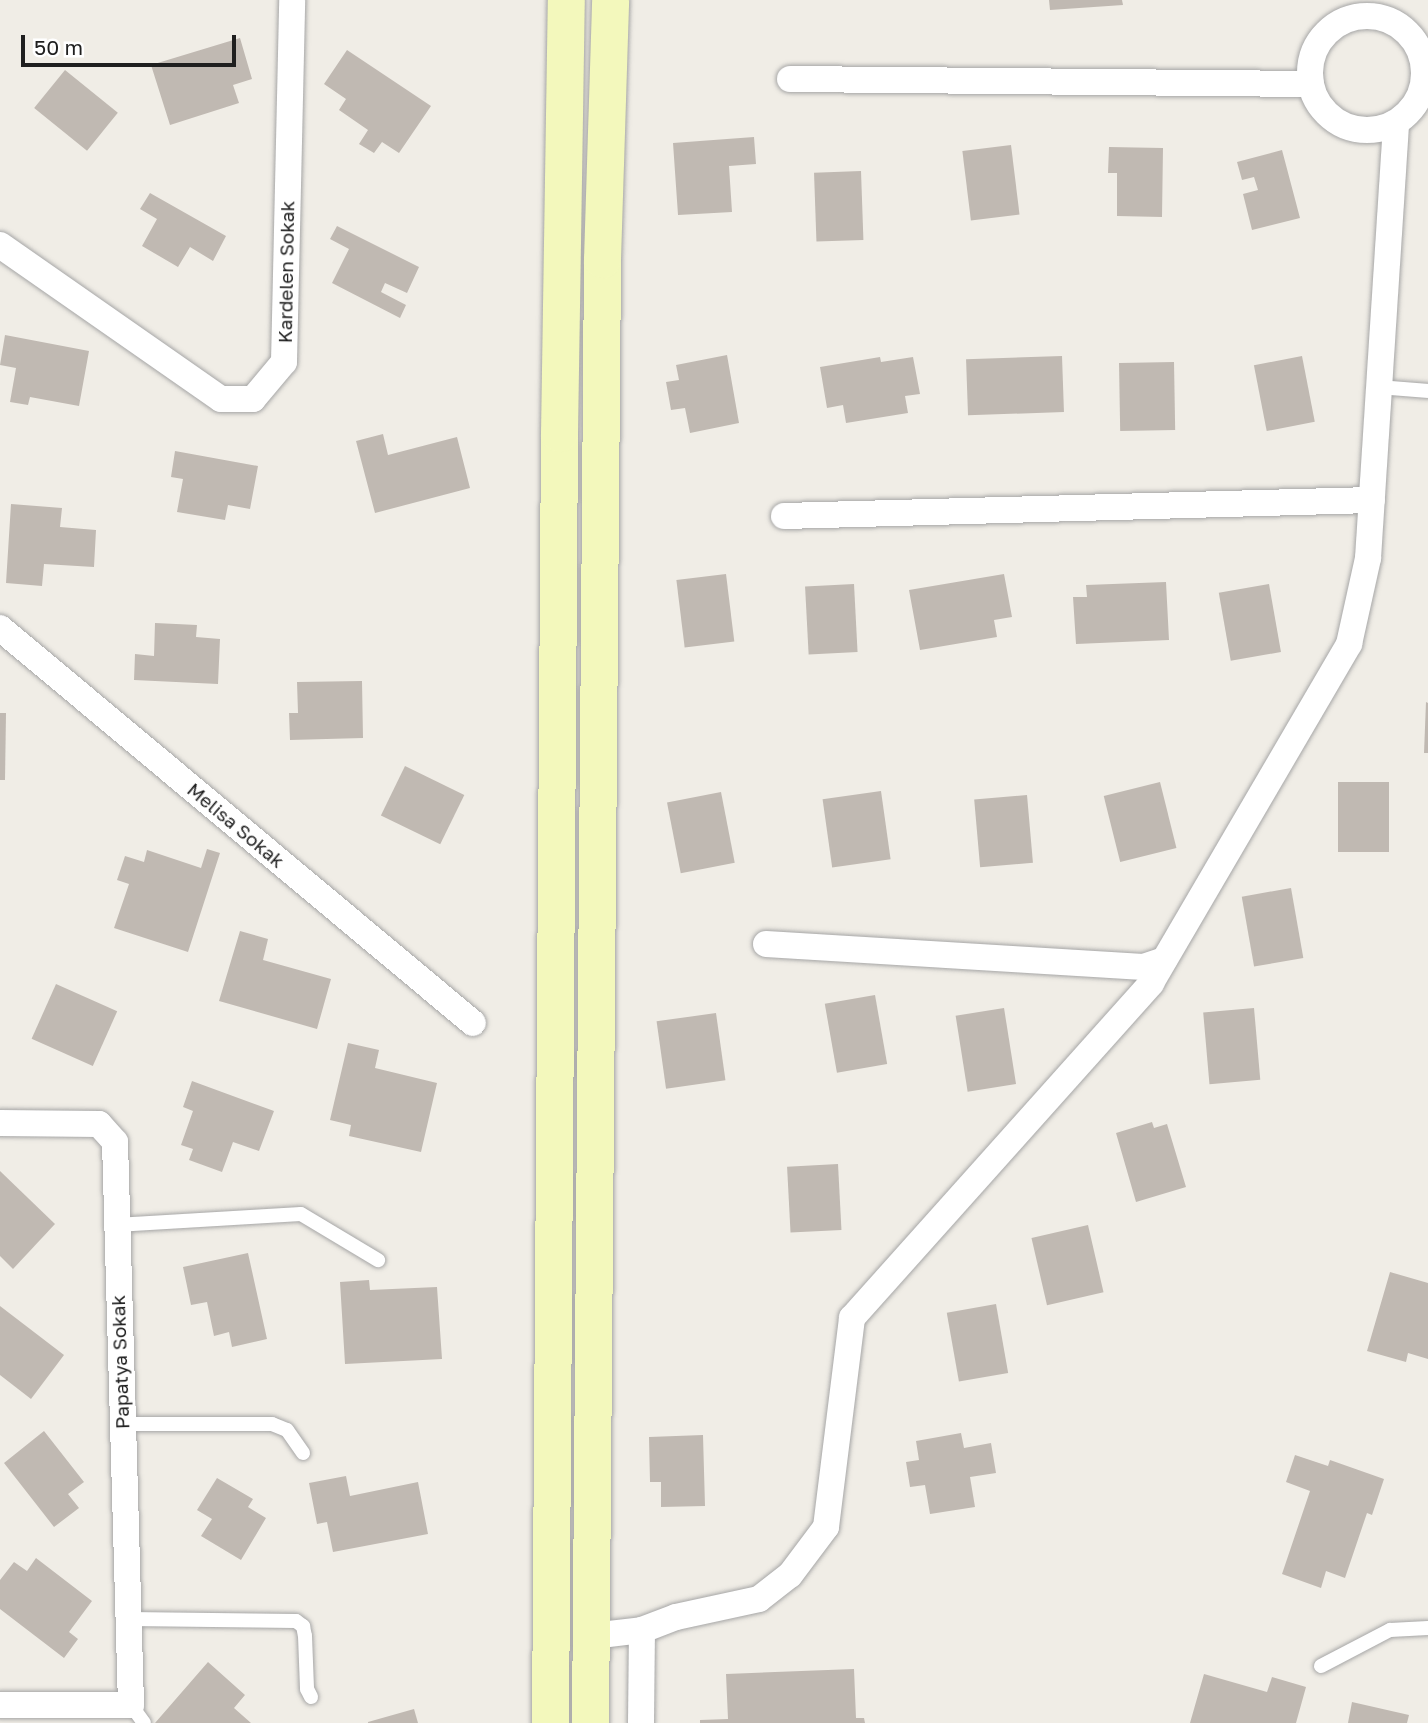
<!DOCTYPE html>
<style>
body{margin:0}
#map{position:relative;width:1428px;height:1723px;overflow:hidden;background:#f0ede6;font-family:"Golos Text",sans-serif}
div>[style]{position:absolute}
.building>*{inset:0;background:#c0b9b2;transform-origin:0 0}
.roads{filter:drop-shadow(0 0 2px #a6a6a6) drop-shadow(0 0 2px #a6a6a6)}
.service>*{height:14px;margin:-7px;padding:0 7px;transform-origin:7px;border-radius:7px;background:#fff}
.minor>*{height:26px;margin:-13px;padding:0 13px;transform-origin:13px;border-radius:13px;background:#fff}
.minor>.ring{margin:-13px;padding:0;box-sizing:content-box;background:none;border:26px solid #fff;border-radius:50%}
.secondary>*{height:37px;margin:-18.5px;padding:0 18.5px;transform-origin:18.5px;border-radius:18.5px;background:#f3f8bc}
span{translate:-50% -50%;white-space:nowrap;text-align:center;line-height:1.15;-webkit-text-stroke:5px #fff;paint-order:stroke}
.street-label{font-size:19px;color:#1f1f1f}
.scale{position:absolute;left:21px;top:35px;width:215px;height:32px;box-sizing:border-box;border:4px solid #1f1f1f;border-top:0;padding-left:9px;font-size:21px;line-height:24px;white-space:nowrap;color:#1f1f1f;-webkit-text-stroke:5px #fff;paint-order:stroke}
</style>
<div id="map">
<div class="building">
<div style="clip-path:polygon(1049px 0,1122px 0,1123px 5px,1050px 10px)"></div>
<div style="clip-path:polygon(240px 38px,252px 79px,233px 85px,239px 103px,170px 125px,151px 65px)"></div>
<div style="clip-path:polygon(347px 50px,431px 106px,399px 153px,382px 142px,374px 153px,359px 144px,368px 130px,339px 110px,346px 99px,324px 84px)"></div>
<div style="left:65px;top:70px;width:68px;height:49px;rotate:39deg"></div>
<div style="clip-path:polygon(754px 137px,756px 164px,729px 166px,732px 212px,678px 215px,673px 143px)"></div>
<div style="left:1011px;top:145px;width:70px;height:49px;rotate:83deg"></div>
<div style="clip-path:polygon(1109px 147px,1163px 148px,1162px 217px,1117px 216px,1117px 173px,1108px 173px)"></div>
<div style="clip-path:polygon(1282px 150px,1300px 218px,1252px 230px,1243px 194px,1258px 190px,1254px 177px,1242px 180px,1237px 162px)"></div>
<div style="left:861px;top:171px;width:69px;height:47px;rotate:88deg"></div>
<div style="clip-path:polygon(150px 193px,226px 236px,213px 261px,190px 247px,178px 267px,142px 246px,157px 219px,140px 209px)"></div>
<div style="clip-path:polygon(337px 226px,419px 267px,407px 293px,385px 283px,381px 292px,406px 305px,400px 318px,332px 283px,349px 249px,330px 239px)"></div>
<div style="clip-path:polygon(5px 335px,89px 351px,79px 406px,30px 397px,28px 405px,10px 402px,16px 368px,0 365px)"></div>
<div style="clip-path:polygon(727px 355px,739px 423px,690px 433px,685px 408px,671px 410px,666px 382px,679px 380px,676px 365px)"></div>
<div style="left:1062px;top:356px;width:56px;height:96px;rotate:88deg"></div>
<div style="left:1302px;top:356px;width:67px;height:49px;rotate:79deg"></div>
<div style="clip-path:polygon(880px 357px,881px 362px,913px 357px,920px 394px,905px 396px,908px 413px,846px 423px,843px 405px,827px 408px,820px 367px)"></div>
<div style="left:1174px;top:362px;width:68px;height:55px;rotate:89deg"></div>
<div style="clip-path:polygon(383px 434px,388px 455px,457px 437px,470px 488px,375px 513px,356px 441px)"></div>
<div style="clip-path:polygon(175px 451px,258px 466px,250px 509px,228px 505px,225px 520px,177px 512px,183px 479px,171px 477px)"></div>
<div style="clip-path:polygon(11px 504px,62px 508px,60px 527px,96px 530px,94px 567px,44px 564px,42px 586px,6px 583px)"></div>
<div style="left:726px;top:574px;width:68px;height:50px;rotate:83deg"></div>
<div style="clip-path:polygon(1004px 574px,1012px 617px,994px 620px,997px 637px,920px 650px,909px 590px)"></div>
<div style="clip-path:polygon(1166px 582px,1169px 640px,1076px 644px,1073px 597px,1087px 597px,1086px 585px)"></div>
<div style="left:854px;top:584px;width:68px;height:49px;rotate:87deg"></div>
<div style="left:1269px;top:584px;width:69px;height:51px;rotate:80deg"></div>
<div style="clip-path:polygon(155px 623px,197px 625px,196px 637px,220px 639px,218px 684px,134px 680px,135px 654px,154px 656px)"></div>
<div style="clip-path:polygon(362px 681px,363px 738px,290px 740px,289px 713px,298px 713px,297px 682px)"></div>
<div style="clip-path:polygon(1426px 702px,1428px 703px,1428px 753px,1424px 753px)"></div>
<div style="clip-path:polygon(0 713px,6px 713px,5px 780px,0 780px)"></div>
<div style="left:405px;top:766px;width:66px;height:55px;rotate:26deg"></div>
<div style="left:1160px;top:782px;width:68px;height:58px;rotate:76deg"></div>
<div style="left:1338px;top:782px;width:51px;height:70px"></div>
<div style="left:881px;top:791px;width:69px;height:59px;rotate:82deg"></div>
<div style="left:721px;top:792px;width:72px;height:55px;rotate:79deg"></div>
<div style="left:1027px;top:795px;width:68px;height:53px;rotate:85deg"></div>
<div style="clip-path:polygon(207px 849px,220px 853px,188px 952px,114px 928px,129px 884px,117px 880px,125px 856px,144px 862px,147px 850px,201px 868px)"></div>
<div style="left:1291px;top:888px;width:71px;height:50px;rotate:80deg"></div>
<div style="clip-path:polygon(240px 931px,268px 939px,263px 960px,331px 979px,317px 1029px,219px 1001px)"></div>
<div style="left:56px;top:984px;width:67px;height:60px;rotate:24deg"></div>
<div style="left:875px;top:995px;width:70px;height:51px;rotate:80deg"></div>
<div style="left:1004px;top:1008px;width:77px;height:49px;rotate:81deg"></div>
<div style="left:1254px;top:1008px;width:72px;height:51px;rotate:85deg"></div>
<div style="left:716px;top:1013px;width:68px;height:60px;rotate:82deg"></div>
<div style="clip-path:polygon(348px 1043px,379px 1050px,375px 1068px,437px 1083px,421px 1152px,349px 1136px,351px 1125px,330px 1120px)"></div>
<div style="clip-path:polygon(192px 1081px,274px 1111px,259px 1151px,233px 1142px,222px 1172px,189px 1160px,193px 1149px,181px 1145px,193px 1111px,183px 1107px)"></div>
<div style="clip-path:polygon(1152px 1122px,1154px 1128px,1167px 1124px,1186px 1187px,1136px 1202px,1116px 1133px)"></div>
<div style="left:838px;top:1164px;width:66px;height:51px;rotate:87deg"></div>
<div style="clip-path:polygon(0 1171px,55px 1224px,13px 1269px,0 1256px)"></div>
<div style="left:1088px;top:1225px;width:69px;height:58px;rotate:77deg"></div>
<div style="clip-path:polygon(248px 1253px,267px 1339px,232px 1347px,229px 1332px,214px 1336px,207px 1302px,191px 1305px,183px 1267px)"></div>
<div style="clip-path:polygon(1390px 1272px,1428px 1283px,1428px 1359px,1408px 1353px,1406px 1362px,1367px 1351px)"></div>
<div style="clip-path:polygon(369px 1280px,370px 1290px,437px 1287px,442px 1359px,345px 1364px,340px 1282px)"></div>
<div style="left:996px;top:1304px;width:70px;height:50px;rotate:80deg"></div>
<div style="clip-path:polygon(0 1306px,64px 1355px,31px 1399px,0 1375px)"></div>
<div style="clip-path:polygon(44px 1431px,84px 1482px,68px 1494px,79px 1508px,54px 1527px,4px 1463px)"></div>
<div style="clip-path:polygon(961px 1433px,964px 1448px,991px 1443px,996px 1473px,970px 1477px,975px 1507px,930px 1514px,925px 1485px,910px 1487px,906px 1462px,919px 1460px,916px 1441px)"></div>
<div style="clip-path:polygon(703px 1435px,705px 1506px,661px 1507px,661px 1482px,650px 1482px,649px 1437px)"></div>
<div style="clip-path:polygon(1295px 1455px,1328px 1466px,1330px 1460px,1384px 1479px,1372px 1515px,1367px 1513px,1345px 1578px,1326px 1571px,1321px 1588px,1282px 1574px,1310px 1491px,1286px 1482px)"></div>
<div style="clip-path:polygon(346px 1476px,350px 1496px,418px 1482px,428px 1534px,333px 1552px,327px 1522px,317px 1524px,309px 1483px)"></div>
<div style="clip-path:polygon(217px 1478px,253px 1499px,248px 1507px,266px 1518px,241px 1560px,201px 1536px,212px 1519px,197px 1510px)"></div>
<div style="clip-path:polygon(36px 1558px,92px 1601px,69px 1632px,78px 1639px,64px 1658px,0 1609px,0 1580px,14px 1562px,27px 1571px)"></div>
<div style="clip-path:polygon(208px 1662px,245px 1695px,234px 1708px,251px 1723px,155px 1723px)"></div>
<div style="clip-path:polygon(854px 1669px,856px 1718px,864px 1718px,865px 1723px,700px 1723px,700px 1720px,728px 1719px,726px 1674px)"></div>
<div style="clip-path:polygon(1204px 1674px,1267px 1692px,1272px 1677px,1306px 1687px,1296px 1723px,1190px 1723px)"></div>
<div style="clip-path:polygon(1352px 1702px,1409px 1715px,1407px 1723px,1348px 1723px)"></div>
<div style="clip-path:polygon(414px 1709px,418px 1723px,368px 1723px,368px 1722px)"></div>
</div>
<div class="roads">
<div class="service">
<div style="left:1379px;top:387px;width:49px;rotate:4.7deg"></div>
<div style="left:116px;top:1225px;width:185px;rotate:-3.4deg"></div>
<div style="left:301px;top:1214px;width:90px;rotate:30.9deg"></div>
<div style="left:122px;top:1424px;width:150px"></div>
<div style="left:272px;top:1424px;width:16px;rotate:22deg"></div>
<div style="left:287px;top:1430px;width:28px;rotate:55deg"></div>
<div style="left:129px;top:1619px;width:167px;rotate:0.7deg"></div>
<div style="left:296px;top:1621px;width:9px;rotate:36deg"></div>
<div style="left:303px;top:1626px;width:10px;rotate:79deg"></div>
<div style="left:305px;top:1636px;width:53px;rotate:87.8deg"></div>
<div style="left:307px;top:1689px;width:9px;rotate:63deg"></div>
<div style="left:1321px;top:1666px;width:78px;rotate:-27.6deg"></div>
<div style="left:1390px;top:1630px;width:38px;rotate:-3deg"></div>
<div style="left:131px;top:1705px;width:22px;rotate:54deg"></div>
</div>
<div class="minor">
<div class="ring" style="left:1310px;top:16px;width:88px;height:88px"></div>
<div style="left:790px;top:79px;width:521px;rotate:0.55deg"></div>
<div style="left:0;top:245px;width:269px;rotate:34.9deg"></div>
<div style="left:221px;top:399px;width:32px"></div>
<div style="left:253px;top:399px;width:48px;rotate:-50deg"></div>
<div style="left:284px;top:362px;width:362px;rotate:-88.7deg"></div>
<div style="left:784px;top:516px;width:588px;rotate:-1.56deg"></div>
<div style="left:0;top:628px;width:616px;rotate:39.87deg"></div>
<div style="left:766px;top:944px;width:378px;rotate:3.5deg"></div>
<div style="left:1143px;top:967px;width:22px;rotate:-18deg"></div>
<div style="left:0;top:1123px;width:99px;rotate:0.6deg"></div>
<div style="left:99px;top:1124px;width:24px;rotate:48deg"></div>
<div style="left:115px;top:1142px;width:563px;rotate:88.37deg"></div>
<div style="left:131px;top:1705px;width:131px;rotate:180deg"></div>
<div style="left:592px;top:1636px;width:50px;rotate:-6.8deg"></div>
<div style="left:642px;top:1630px;width:36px;rotate:-21deg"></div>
<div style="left:676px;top:1617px;width:85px;rotate:-12.2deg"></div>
<div style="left:759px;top:1599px;width:39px;rotate:-38deg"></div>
<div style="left:790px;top:1575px;width:60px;rotate:-53.1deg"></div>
<div style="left:826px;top:1527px;width:211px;rotate:-82.9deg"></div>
<div style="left:852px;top:1318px;width:449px;rotate:-48.2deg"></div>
<div style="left:1151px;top:983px;width:393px;rotate:-59.7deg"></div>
<div style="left:1349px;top:644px;width:88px;rotate:-77.5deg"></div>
<div style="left:1368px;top:558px;width:436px;rotate:-86.3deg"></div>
<div style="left:641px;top:1723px;width:93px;rotate:-89.4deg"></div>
</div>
<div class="secondary">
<div style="left:550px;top:1723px;width:1290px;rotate:-89.6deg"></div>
<div style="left:559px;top:433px;width:433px;rotate:-89.1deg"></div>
<div style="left:590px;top:1723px;width:1464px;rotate:-89.53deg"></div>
<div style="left:602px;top:259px;width:259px;rotate:-88.2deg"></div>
</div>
</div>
<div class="street-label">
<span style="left:286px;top:272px;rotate:-89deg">Kardelen Sokak</span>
<span style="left:236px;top:825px;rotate:40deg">Melisa Sokak</span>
<span style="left:120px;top:1362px;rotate:-92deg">Papatya Sokak</span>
</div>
<div class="scale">50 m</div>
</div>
